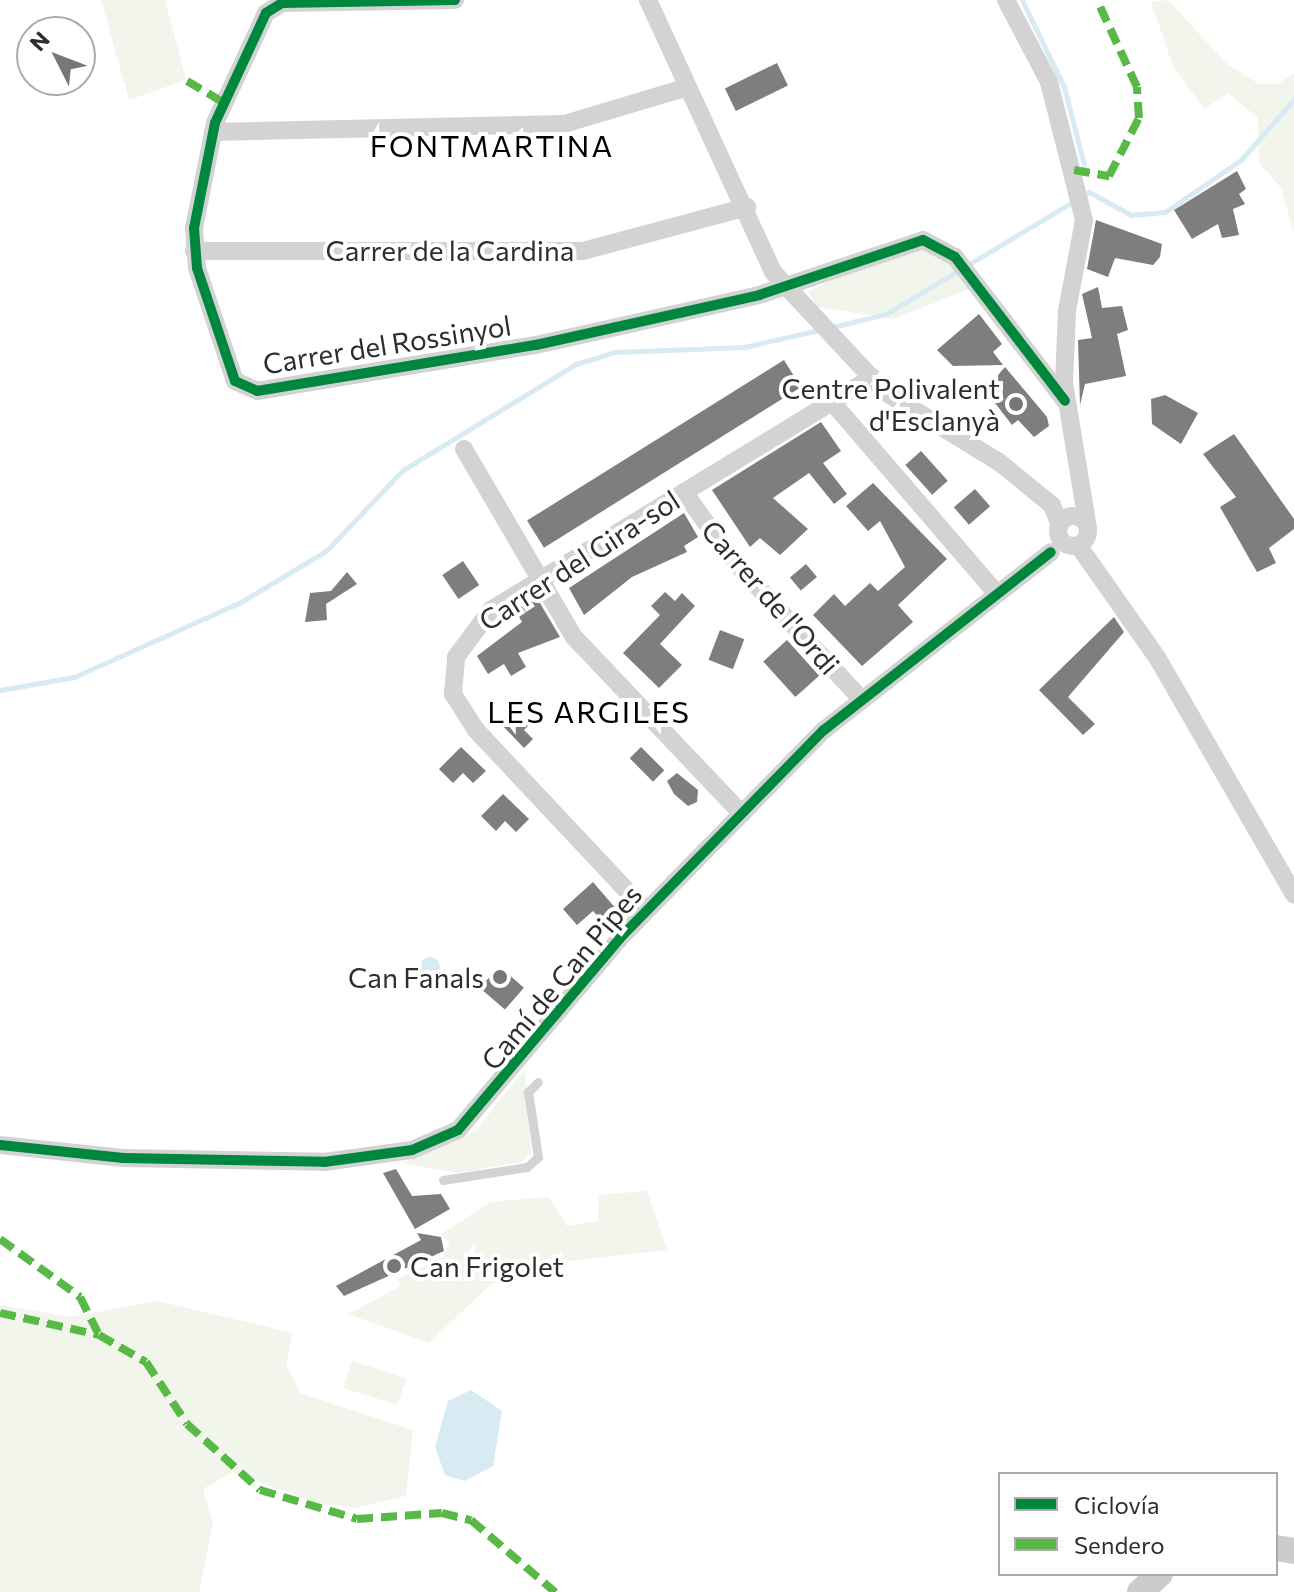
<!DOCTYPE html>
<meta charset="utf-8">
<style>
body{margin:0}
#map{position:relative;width:1294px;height:1592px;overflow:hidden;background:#fff;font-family:Commissioner,sans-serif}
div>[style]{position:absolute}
.green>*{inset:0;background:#f1f5eb;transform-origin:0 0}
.water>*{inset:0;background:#d8eaf2}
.round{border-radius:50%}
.stream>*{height:5px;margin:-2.5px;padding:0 2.5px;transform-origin:2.5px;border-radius:2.5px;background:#d8eaf2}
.building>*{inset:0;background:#7e7e7e;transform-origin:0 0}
.service>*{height:9px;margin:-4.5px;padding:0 4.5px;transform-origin:4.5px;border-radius:4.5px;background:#d3d3d3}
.minor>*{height:18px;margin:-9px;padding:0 9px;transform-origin:9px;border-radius:9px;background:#d3d3d3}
.minor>.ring{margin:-9px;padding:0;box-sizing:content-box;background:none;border:18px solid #d3d3d3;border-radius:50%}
.secondary>*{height:26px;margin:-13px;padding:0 13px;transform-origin:13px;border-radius:13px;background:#ccc}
.quiet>*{height:8px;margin-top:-4px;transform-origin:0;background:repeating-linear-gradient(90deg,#58b947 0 16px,transparent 0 24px)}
.cycleway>*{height:10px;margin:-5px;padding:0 5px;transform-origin:5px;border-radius:5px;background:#00873e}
.dots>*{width:22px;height:22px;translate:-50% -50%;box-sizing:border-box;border:4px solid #fff;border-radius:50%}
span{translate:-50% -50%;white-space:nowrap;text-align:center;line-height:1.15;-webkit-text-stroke:8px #fff;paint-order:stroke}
.street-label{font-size:28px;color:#2e2e2e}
.poi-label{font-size:28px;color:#2e2e2e}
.right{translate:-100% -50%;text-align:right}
.left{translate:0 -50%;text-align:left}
.neighbourhood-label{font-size:30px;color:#000;letter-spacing:2px}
.legend{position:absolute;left:998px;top:1472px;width:280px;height:104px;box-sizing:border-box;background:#fff;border:2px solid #ababab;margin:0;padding:10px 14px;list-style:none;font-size:24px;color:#2e2e2e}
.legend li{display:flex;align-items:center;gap:16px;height:40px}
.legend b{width:40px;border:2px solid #ababab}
.north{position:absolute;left:16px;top:16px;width:80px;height:80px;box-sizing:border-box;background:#fff;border:2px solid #ababab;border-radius:50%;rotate:312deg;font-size:22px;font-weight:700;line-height:32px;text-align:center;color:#2e2e2e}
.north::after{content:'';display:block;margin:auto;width:28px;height:36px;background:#777;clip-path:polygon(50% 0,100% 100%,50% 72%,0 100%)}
</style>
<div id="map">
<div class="green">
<div style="clip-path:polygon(101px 0,165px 0,186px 80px,129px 100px)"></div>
<div style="clip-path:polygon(1168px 0,1227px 64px,1259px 84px,1278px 84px,1294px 73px,1294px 233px,1281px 188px,1259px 163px,1258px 118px,1228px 93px,1204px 109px,1173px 66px,1151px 2px)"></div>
<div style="clip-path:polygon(926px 249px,940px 252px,971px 288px,894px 319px,817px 307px,808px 291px,901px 251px)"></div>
<div style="clip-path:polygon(525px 1069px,531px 1153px,522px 1162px,459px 1173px,402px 1163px,475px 1131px)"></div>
<div style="clip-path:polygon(647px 1191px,667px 1250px,523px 1266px,489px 1286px,429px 1343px,348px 1314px,401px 1286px,397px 1279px,442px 1258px,450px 1242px,440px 1235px,490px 1202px,549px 1197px,567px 1226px,598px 1221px,599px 1195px)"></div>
<div style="clip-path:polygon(157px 1301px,293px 1333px,286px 1364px,300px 1393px,413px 1430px,406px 1496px,354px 1508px,314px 1502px,233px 1472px,203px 1489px,213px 1524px,199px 1592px,0 1592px,0 1305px,70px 1317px)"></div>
<div style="left:352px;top:1361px;width:57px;height:28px;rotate:18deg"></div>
</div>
<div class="water">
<div class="round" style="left:420px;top:957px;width:20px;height:20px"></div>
<div style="clip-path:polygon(471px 1390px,502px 1411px,493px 1466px,465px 1481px,445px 1475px,435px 1447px,448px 1401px)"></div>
</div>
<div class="stream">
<div style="left:1022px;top:0;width:97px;rotate:64.2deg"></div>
<div style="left:1064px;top:87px;width:81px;rotate:75.6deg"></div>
<div style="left:832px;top:327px;width:56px;rotate:-13.5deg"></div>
<div style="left:886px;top:314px;width:237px;rotate:-31deg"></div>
<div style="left:1089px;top:192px;width:48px;rotate:28.7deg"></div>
<div style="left:1131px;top:215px;width:34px;rotate:-5deg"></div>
<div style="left:1165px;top:212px;width:92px;rotate:-34.4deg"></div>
<div style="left:1241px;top:160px;width:81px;rotate:-49deg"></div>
<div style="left:0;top:690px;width:75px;rotate:-10deg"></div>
<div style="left:74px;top:677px;width:183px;rotate:-24.2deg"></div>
<div style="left:241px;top:602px;width:99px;rotate:-31deg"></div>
<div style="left:326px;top:551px;width:112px;rotate:-46.5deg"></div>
<div style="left:403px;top:470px;width:203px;rotate:-31.5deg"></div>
<div style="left:576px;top:364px;width:41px;rotate:-17.1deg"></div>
<div style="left:615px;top:352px;width:129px;rotate:-2.2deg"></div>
<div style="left:744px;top:347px;width:77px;rotate:-12.8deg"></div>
</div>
<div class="building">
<div style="left:777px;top:63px;width:25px;height:58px;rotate:64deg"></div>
<div style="clip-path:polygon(1237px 171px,1246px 189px,1239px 194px,1245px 204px,1233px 209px,1239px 235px,1222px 238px,1218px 224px,1192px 239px,1174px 210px)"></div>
<div style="clip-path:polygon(1096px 220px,1162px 244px,1160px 257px,1153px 265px,1115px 258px,1108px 277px,1087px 269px)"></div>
<div style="clip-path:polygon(1098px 287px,1102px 308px,1122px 306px,1128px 330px,1117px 334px,1126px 376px,1085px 384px,1080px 405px,1078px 340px,1092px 338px,1082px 294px)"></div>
<div style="clip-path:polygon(979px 314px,1002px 344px,993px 352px,1003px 365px,953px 366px,937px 350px)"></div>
<div style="left:784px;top:360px;width:32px;height:303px;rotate:58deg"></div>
<div style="clip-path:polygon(1005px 367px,1047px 417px,1049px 426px,1034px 437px,1018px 420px,1012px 425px,985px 390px)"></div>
<div style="clip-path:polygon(1165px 395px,1198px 413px,1181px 444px,1152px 424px,1151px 399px)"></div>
<div style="clip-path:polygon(821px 422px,841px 451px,823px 463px,847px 494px,834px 504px,809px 473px,773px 498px,808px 529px,780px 555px,760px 538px,750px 547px,712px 490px)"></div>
<div style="clip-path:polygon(1234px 434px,1294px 519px,1294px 529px,1269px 548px,1276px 563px,1257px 572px,1220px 507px,1236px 497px,1203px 454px)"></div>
<div style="left:921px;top:451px;width:40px;height:21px;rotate:48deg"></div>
<div style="clip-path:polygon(873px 483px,947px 559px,898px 605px,913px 622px,862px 666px,813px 615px,834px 594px,845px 606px,870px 583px,878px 591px,905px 567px,880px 521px,868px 531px,846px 506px)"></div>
<div style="left:975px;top:489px;width:23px;height:28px;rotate:49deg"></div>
<div style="clip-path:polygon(684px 513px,698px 537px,684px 546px,687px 552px,632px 577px,584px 615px,569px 588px)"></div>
<div style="left:463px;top:561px;width:29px;height:25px;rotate:56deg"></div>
<div style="left:806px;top:564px;width:17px;height:21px;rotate:50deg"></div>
<div style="clip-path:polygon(347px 572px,357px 584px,326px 604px,327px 620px,305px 622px,310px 593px,331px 591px)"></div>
<div style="clip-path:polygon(665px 592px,675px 601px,682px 593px,695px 606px,660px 644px,682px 665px,659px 688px,623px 653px,660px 615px,651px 606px)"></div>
<div style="clip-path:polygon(531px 601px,540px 603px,560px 637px,518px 653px,526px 667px,511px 676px,504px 664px,488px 674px,477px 656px,522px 622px,515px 610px)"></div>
<div style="clip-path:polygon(1114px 617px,1124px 632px,1068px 697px,1095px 724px,1083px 735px,1039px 690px)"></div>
<div style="left:720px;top:630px;width:26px;height:32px;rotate:21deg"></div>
<div style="left:787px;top:640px;width:48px;height:32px;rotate:48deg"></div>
<div style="clip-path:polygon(525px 700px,539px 715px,524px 730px,533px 739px,524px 748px,501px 724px)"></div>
<div style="clip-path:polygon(461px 747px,486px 771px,473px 783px,463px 773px,453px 783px,439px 769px)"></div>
<div style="left:641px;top:747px;width:33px;height:16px;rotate:45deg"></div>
<div style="clip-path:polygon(677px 773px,698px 790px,697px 802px,688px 806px,674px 794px,667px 781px)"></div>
<div style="clip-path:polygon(503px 794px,529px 819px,516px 832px,505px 821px,496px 831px,481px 816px)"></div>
<div style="clip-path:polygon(593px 882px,617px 910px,603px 922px,593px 911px,577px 925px,563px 909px)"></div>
<div style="left:499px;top:966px;width:33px;height:29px;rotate:41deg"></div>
<div style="clip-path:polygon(396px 1169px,412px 1196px,441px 1194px,450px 1209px,415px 1229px,383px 1173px)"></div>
<div style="clip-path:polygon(417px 1233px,441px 1237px,444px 1251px,344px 1296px,336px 1286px,421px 1240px)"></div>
</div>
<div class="service">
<div style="left:443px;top:1180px;width:85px;rotate:-8.8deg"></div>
<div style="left:527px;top:1167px;width:15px;rotate:-42deg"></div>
<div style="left:538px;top:1157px;width:66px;rotate:-98.7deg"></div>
<div style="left:528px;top:1092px;width:14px;rotate:-45deg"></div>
</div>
<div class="minor">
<div style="left:455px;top:0;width:173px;rotate:179deg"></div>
<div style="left:282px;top:3px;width:19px;rotate:148deg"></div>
<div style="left:266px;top:13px;width:121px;rotate:114.9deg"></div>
<div style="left:215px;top:123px;width:107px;rotate:101.3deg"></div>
<div style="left:194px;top:228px;width:40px;rotate:85.7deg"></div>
<div style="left:197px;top:268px;width:119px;rotate:71.4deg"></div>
<div style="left:235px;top:381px;width:24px;rotate:24deg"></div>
<div style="left:257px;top:391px;width:283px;rotate:-9.4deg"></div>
<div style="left:536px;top:345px;width:229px;rotate:-12.6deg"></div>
<div style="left:759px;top:295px;width:173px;rotate:-18.5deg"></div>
<div style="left:923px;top:240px;width:36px;rotate:28deg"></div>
<div style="left:955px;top:257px;width:181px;rotate:52.6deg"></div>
<div style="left:648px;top:0;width:299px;rotate:65.3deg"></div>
<div style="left:773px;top:272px;width:164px;rotate:47deg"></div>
<div style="left:885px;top:392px;width:134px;rotate:31.6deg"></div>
<div style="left:999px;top:462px;width:68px;rotate:39.1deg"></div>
<div style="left:1052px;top:505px;width:22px;rotate:69deg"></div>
<div style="left:1006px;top:0;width:93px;rotate:62.3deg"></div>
<div style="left:1049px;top:82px;width:142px;rotate:75.8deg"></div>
<div style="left:1084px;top:220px;width:93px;rotate:100.6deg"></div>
<div style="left:1067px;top:311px;width:72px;rotate:92.4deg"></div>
<div style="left:1064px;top:383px;width:147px;rotate:80.6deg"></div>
<div style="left:213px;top:132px;width:351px;rotate:-1.3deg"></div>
<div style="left:564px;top:124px;width:129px;rotate:-16.6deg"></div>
<div style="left:194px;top:251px;width:389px"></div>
<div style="left:583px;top:251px;width:170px;rotate:-15deg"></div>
<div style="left:832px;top:402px;width:252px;rotate:49.3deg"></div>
<div style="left:464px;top:449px;width:218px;rotate:59.7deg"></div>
<div style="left:574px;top:637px;width:244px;rotate:46.5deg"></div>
<div style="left:684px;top:492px;width:81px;rotate:54.5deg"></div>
<div style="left:731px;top:558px;width:192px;rotate:47.3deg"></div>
<div class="ring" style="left:1058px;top:516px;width:12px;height:12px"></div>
<div style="left:1078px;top:545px;width:139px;rotate:54.9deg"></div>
<div style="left:1158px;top:659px;width:272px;rotate:60deg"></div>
<div style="left:646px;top:911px;width:248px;rotate:-133.2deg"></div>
<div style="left:476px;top:730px;width:43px;rotate:-122.6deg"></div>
<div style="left:453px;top:694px;width:37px;rotate:-85deg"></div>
<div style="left:456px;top:657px;width:59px;rotate:-53.3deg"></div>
<div style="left:491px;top:610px;width:447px;rotate:-31.4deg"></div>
<div style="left:0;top:1145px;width:124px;rotate:6deg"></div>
<div style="left:123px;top:1158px;width:201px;rotate:1.1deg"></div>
<div style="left:324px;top:1162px;width:89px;rotate:-7.8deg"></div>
<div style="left:412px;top:1150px;width:50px;rotate:-23.5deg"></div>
<div style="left:458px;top:1130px;width:251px;rotate:-49.8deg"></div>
<div style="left:620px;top:938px;width:291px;rotate:-45.6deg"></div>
<div style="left:824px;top:730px;width:288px;rotate:-38.1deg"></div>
</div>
<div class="secondary">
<div style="left:1276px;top:1548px;width:18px;rotate:9deg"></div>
<div style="left:1140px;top:1592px;width:27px;rotate:-42deg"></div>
</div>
<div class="quiet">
<div style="left:187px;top:81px;width:42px;rotate:30.3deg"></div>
<div style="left:1074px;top:170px;width:36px;rotate:10deg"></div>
<div style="left:1109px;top:176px;width:65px;rotate:-62.7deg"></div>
<div style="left:1139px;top:118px;width:31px;rotate:-94deg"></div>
<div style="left:1137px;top:87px;width:96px;rotate:-114.7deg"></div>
<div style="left:0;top:1239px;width:99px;rotate:35.9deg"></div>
<div style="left:80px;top:1297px;width:42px;rotate:63.4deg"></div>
<div style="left:0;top:1313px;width:101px;rotate:12.5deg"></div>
<div style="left:99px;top:1335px;width:54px;rotate:29.9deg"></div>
<div style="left:146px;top:1362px;width:74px;rotate:56.5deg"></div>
<div style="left:187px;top:1424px;width:98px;rotate:42.1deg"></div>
<div style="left:260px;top:1490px;width:101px;rotate:16.6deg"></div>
<div style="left:357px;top:1519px;width:85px;rotate:-4deg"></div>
<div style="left:442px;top:1513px;width:30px;rotate:14deg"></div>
<div style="left:471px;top:1520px;width:111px;rotate:40.6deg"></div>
</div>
<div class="cycleway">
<div style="left:455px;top:0;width:173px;rotate:179deg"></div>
<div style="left:282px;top:3px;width:19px;rotate:148deg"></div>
<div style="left:266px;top:13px;width:121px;rotate:114.9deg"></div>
<div style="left:215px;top:123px;width:107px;rotate:101.3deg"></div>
<div style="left:194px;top:228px;width:40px;rotate:85.7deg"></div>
<div style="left:197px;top:268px;width:119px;rotate:71.4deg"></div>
<div style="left:235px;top:381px;width:24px;rotate:24deg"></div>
<div style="left:257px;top:391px;width:283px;rotate:-9.4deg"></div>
<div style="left:536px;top:345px;width:229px;rotate:-12.6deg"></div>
<div style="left:759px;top:295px;width:173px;rotate:-18.5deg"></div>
<div style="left:923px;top:240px;width:36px;rotate:28deg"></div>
<div style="left:955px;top:257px;width:181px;rotate:52.6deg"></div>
<div style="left:0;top:1145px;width:124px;rotate:6deg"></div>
<div style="left:123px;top:1158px;width:201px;rotate:1.1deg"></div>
<div style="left:324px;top:1162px;width:89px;rotate:-7.8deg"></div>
<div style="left:412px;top:1150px;width:50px;rotate:-23.5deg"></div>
<div style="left:458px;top:1130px;width:251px;rotate:-49.8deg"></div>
<div style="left:620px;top:938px;width:291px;rotate:-45.6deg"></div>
<div style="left:824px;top:730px;width:288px;rotate:-38.1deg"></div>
</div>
<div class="dots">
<div style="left:1016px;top:404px;background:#777"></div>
<div style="left:500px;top:977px;background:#777"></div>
<div style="left:394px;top:1266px;background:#777"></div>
</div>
<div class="street-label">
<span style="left:450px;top:250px">Carrer de la Cardina</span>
<span style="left:387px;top:344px;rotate:-9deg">Carrer del Rossinyol</span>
<span style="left:579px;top:560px;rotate:-33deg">Carrer del Gira-sol</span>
<span style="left:771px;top:597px;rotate:49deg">Carrer de l'Ordi</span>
<span style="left:561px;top:977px;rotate:-50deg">Camí de Can Pipes</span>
</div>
<div class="poi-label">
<span class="right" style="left:1000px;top:404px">Centre Polivalent<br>d'Esclanyà</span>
<span class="right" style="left:484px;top:977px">Can Fanals</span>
<span class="left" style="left:410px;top:1266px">Can Frigolet</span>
</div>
<div class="neighbourhood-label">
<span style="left:492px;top:145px">FONTMARTINA</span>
<span style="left:589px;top:711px">LES ARGILES</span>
</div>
<ul class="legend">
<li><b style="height:10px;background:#00873e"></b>Ciclovía</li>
<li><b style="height:10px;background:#58b947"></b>Sendero</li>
</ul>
<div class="north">N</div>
</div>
